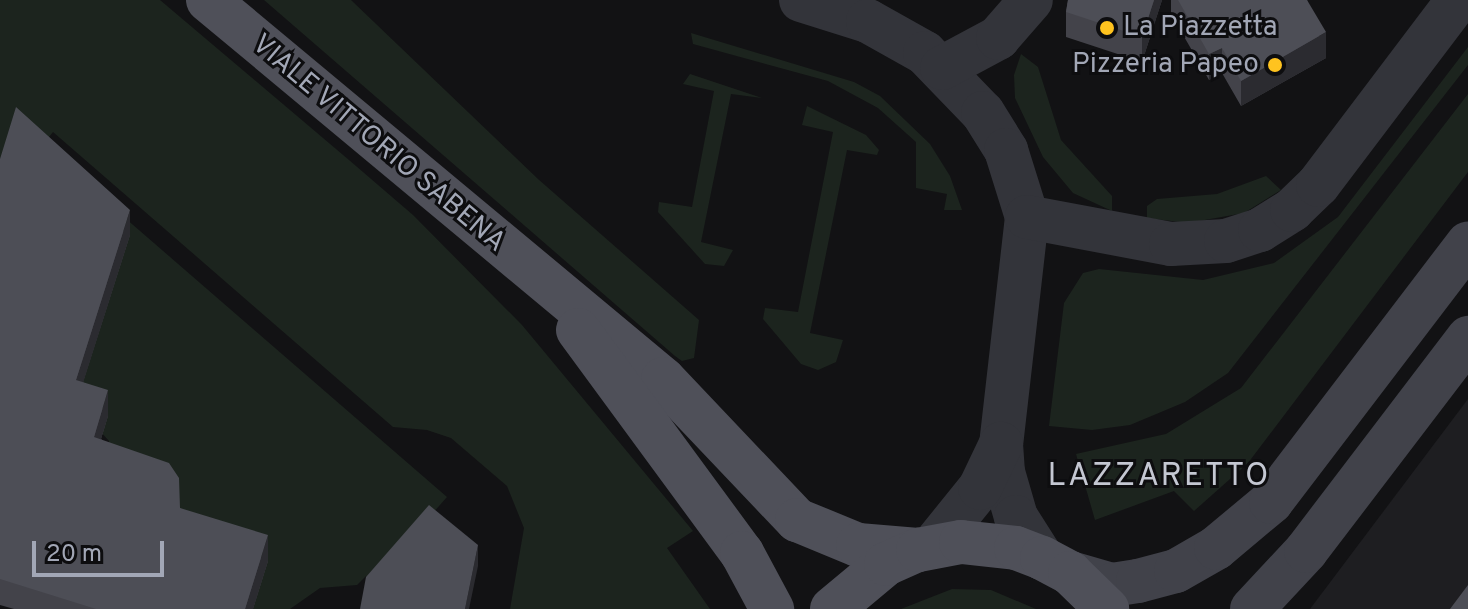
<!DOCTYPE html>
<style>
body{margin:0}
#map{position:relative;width:1468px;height:609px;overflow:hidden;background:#121214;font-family:Overpass,sans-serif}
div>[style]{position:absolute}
.built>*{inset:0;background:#1e1e21}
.green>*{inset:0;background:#1c241e}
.street>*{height:44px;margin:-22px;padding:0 22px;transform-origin:22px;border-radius:22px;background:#33343a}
.secondary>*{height:44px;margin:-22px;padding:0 22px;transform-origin:22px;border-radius:22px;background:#41424a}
.primary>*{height:44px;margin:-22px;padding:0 22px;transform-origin:22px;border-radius:22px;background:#4f5059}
.wall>*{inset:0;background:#43434a}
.shaded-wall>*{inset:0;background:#2b2b30}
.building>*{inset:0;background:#4d4e56}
.dots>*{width:22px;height:22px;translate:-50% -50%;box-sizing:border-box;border:4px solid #0d0d0f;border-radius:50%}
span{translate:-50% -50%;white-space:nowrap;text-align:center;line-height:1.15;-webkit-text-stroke:6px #0d0d0f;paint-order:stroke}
.poi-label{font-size:28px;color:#a2a7b6}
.left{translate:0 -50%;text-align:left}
.right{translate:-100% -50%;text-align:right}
.street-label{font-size:28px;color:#a2a7b6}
.quarter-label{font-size:32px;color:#c4c7d2;letter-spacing:2px}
.scale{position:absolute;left:32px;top:541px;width:132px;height:36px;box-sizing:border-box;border:4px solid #a2a7b6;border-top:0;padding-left:10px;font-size:24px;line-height:28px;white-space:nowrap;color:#a2a7b6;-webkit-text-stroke:6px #0d0d0f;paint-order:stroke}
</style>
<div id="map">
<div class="built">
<div style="clip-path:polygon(1468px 399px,1468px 609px,1310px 609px)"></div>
</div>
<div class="green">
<div style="clip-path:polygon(0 0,160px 0,349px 160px,413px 215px,522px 325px,693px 531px,667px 548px,710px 609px,510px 609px,524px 528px,507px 486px,451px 438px,427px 430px,393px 427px,53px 132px,42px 146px,447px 497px,373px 581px,366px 576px,357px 585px,320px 588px,290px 609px,253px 609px,267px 561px,102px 465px,109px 441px,76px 405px,0 184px)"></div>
<div style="clip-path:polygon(264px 0,351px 0,538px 179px,699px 320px,694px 358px,682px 361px,675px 356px)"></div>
<div style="clip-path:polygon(691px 33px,854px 82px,880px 96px,930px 144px,950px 176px,962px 210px,944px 210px,947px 194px,916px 188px,916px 142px,878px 108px,828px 81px,693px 44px)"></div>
<div style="clip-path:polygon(1468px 47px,1468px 65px,1228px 373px,1185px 402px,1130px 425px,1092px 430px,1049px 426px,1064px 303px,1083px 273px,1099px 269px,1203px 280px,1274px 263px,1338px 217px)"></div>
<div style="clip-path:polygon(1021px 54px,1038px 67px,1061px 140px,1112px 196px,1112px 211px,1073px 193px,1043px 157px,1015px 98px,1014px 75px)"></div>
<div style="clip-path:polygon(690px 74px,762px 98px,731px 94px,701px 242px,733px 250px,724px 266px,705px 264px,658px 212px,659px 202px,692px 207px,714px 91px,683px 84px)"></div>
<div style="clip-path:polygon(1468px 94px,1468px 172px,1248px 463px,1194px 511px,1174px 491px,1095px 520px,1076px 454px,1166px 434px,1241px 388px)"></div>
<div style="clip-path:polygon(807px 106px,866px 135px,879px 150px,877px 155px,847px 150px,810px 333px,843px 340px,836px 362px,818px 370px,801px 364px,763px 319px,765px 308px,798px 312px,833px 132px,802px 125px)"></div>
<div style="clip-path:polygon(1266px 176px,1281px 190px,1244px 213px,1188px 223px,1147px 218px,1147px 206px,1157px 199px,1217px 194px)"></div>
<div style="clip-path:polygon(952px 589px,991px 590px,1036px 609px,901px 609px)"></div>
</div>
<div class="street">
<div style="left:801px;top:0;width:70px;rotate:17.4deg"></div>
<div style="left:868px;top:21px;width:65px;rotate:29.3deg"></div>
<div style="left:925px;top:53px;width:83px;rotate:46deg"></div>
<div style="left:983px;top:113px;width:44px;rotate:58.1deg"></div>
<div style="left:1006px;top:150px;width:70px;rotate:72.6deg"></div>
<div style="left:1027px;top:217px;width:228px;rotate:96.5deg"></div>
<div style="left:1001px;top:444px;width:28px;rotate:86deg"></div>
<div style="left:1003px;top:472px;width:47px;rotate:73.9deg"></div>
<div style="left:1016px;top:517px;width:49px;rotate:57.6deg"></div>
<div style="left:942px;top:68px;width:64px;rotate:-28.2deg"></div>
<div style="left:998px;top:38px;width:50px;rotate:-49deg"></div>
<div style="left:1027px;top:217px;width:147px;rotate:10.6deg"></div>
<div style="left:1171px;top:244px;width:55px;rotate:-3.1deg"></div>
<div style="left:1226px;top:241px;width:36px;rotate:-18deg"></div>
<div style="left:1260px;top:230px;width:38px;rotate:-32deg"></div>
<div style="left:1292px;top:210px;width:36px;rotate:-44deg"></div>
<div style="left:1318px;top:185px;width:232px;rotate:-52.9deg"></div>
<div style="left:933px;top:546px;width:75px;rotate:-51deg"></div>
<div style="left:980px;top:488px;width:49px;rotate:-64.5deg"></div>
</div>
<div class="secondary">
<div style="left:1070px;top:573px;width:44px;rotate:15.9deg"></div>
<div style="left:1112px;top:585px;width:26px;rotate:-9deg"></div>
<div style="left:1138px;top:581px;width:39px;rotate:-15deg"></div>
<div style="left:1176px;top:571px;width:46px;rotate:-29.9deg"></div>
<div style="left:1216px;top:548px;width:72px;rotate:-39.9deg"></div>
<div style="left:1271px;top:502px;width:325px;rotate:-52.7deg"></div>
<div style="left:1252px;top:609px;width:79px;rotate:-47deg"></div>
<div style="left:1306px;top:551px;width:268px;rotate:-52.7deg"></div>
</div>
<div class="primary">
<div style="left:208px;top:0;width:592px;rotate:39.79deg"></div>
<div style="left:663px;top:379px;width:195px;rotate:46.5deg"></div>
<div style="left:797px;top:520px;width:66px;rotate:22.3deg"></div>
<div style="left:858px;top:545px;width:60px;rotate:4.8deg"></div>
<div style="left:578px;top:330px;width:277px;rotate:53.7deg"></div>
<div style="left:742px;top:553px;width:64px;rotate:61.8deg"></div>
<div style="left:832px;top:609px;width:70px;rotate:-39.8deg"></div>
<div style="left:886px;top:564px;width:35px;rotate:-24deg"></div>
<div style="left:918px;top:550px;width:44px;rotate:-10.5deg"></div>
<div style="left:961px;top:542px;width:55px;rotate:6.2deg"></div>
<div style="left:1016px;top:548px;width:28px;rotate:21deg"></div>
<div style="left:1042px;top:558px;width:32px;rotate:28deg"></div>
<div style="left:1070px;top:573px;width:52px;rotate:44.2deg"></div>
</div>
<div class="wall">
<div style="clip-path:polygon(1068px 0,1162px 0,1142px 62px,1066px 37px,1066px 12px)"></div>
<div style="clip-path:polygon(1171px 0,1307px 0,1326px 58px,1241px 106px,1222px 73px,1209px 80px,1171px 14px)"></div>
<div style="clip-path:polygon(0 159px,130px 235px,83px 382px,108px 416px,101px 439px,180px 508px,268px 561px,253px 609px,14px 609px,0 605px)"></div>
</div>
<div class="shaded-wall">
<div style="clip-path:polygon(1154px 0,1162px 0,1142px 62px,1142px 37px)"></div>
<div style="clip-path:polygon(1326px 32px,1326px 58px,1241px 106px,1241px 81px)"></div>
<div style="clip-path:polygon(1222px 48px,1222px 73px,1209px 80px,1209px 54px)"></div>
<div style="clip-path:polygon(130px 210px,130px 235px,76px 405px,76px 380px)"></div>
<div style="clip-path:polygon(108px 390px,108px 416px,94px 462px,94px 437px)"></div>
<div style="clip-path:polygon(268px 535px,268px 561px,253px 609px,245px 609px)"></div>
<div style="clip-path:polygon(478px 545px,478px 566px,469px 609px,465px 609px)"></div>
</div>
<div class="building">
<div style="clip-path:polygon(1068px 0,1154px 0,1142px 37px,1066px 12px)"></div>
<div style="clip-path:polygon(1178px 0,1307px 0,1326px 32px,1241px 81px,1222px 48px,1209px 54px)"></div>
<div style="clip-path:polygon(16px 107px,130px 210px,76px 380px,108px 390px,94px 437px,169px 463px,179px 478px,180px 508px,268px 535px,245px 609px,96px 609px,0 579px,0 159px)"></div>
<div style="clip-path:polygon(429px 505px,478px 545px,465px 609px,360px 609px,366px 577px)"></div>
<div style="clip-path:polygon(1468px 585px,1468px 609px,1450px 609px)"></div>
</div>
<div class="dots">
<div style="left:1107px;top:28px;background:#ffc31f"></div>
<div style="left:1275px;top:65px;background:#ffc31f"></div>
</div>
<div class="poi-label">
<span class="left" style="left:1123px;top:28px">La Piazzetta</span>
<span class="right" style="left:1259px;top:65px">Pizzeria Papeo</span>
</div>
<div class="street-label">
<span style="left:378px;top:144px;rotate:40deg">VIALE VITTORIO SABENA</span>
</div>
<div class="quarter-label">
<span style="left:1159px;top:477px">LAZZARETTO</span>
</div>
<div class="scale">20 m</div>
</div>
